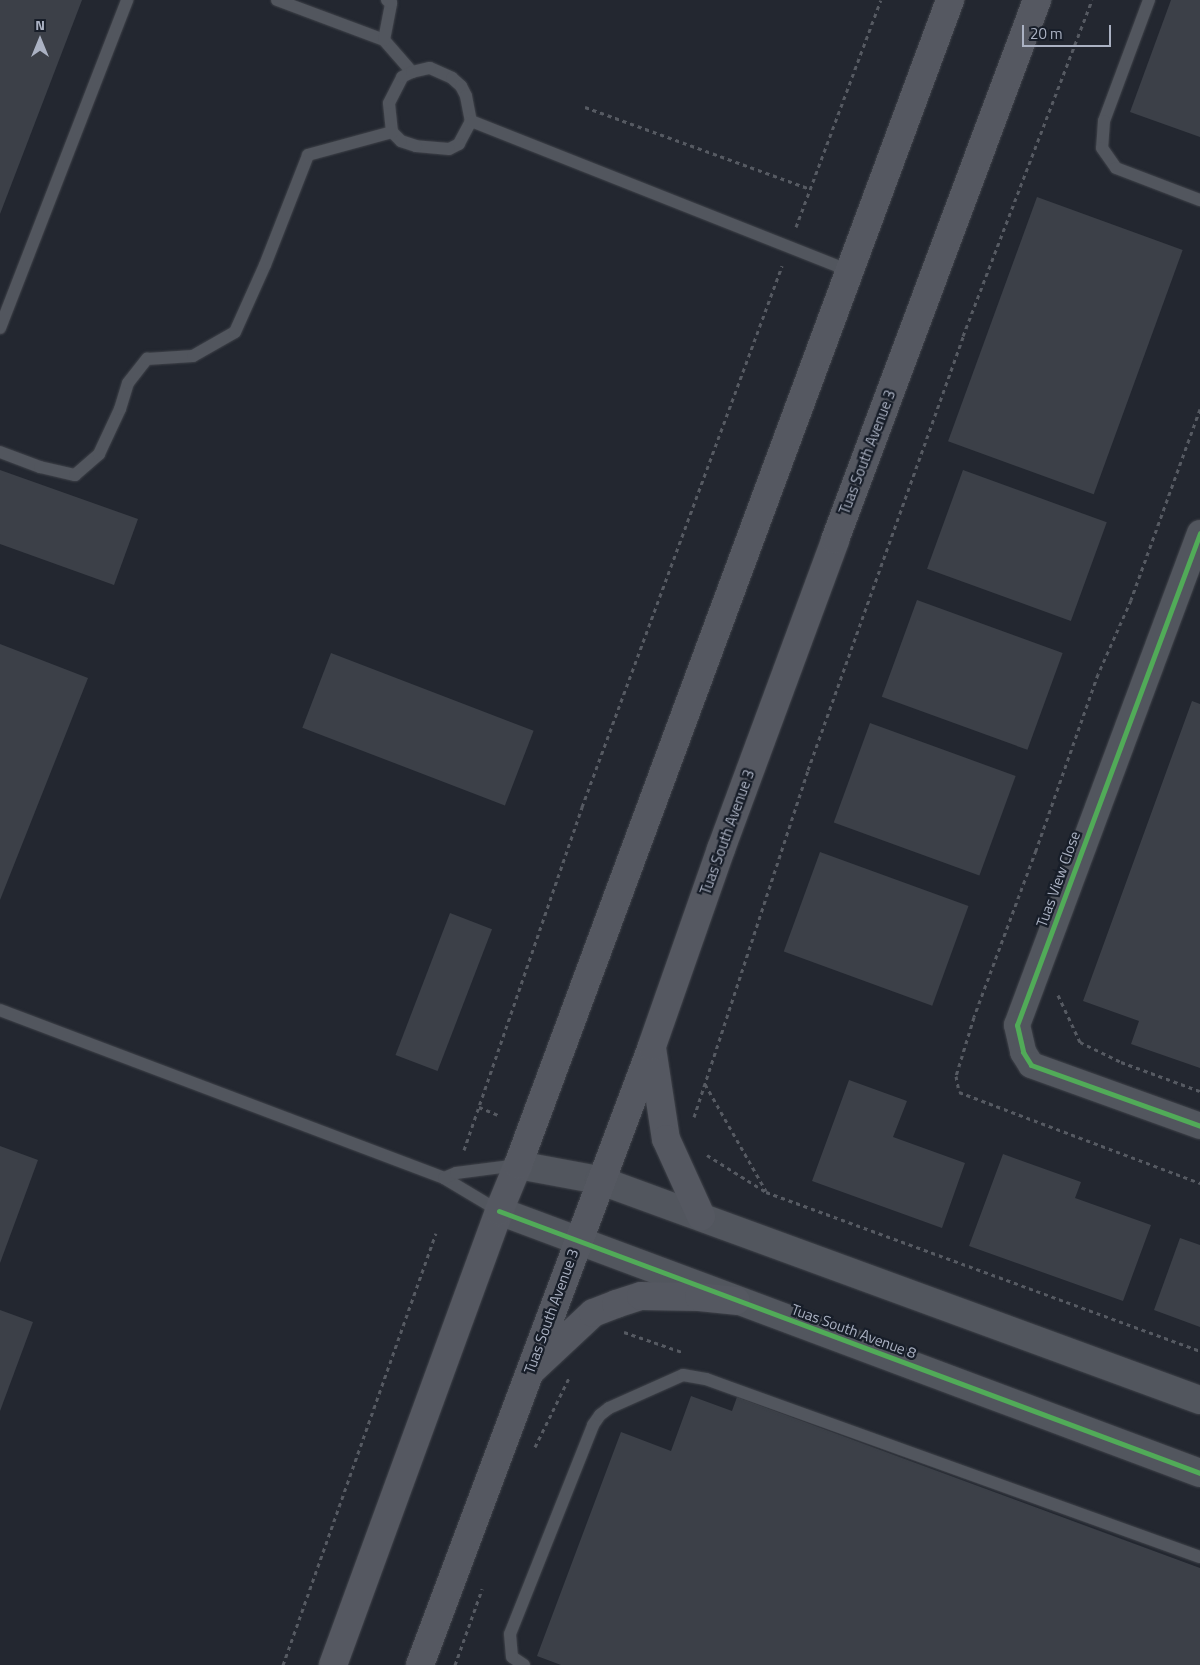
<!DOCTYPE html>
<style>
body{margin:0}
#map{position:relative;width:1200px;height:1665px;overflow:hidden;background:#232730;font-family:"Titillium Web",sans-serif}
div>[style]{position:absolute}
.building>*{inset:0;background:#3c4048;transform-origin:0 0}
.path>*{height:3px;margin-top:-1.5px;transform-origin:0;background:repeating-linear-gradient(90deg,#565a62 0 4px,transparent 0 8px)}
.roads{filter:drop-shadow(0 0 1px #3f4249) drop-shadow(0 0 1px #3f4249)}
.service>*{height:12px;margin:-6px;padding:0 6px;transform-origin:6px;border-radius:6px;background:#52565e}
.minor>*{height:26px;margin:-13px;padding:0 13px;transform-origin:13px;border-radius:13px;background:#52565e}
.tertiary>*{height:28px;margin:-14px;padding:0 14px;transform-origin:14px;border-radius:14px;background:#52565e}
.primary>*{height:28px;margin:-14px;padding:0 14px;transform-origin:14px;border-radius:14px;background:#555861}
.cycleway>*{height:5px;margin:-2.5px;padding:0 2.5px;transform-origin:2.5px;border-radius:2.5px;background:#51ab58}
span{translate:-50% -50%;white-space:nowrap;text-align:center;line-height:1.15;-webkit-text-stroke:4.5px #181e29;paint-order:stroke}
.street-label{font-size:15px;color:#abb2c3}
.north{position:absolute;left:15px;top:15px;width:50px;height:50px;-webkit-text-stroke:4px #181e29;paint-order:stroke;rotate:0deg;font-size:14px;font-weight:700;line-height:20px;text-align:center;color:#abb2c3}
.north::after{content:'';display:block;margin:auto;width:18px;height:22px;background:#abb2c3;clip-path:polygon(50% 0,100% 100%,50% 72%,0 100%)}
.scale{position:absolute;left:1022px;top:25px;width:89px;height:22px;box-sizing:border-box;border:2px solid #abb2c3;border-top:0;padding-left:6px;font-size:15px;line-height:18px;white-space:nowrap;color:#abb2c3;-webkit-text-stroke:4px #181e29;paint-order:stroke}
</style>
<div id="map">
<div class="building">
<div style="clip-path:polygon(0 0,82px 0,0 214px)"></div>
<div style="clip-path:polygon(1171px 0,1200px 0,1200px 137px,1130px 112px)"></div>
<div style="left:1037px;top:197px;width:155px;height:260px;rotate:20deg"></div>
<div style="clip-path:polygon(0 470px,138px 519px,114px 585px,0 544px)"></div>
<div style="left:963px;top:470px;width:153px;height:105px;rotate:20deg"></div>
<div style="left:917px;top:600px;width:155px;height:103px;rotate:20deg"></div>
<div style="clip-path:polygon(0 644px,88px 678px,0 900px)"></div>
<div style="left:331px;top:653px;width:217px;height:80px;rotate:21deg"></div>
<div style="clip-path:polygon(1192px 701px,1200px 704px,1200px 1068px,1131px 1044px,1139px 1021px,1083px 1001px)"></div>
<div style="left:870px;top:723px;width:155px;height:106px;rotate:20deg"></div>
<div style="left:820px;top:852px;width:158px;height:106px;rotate:20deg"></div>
<div style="left:450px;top:913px;width:45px;height:152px;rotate:21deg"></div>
<div style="clip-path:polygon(849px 1080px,907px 1101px,893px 1137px,965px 1163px,942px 1228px,812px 1181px)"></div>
<div style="clip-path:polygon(0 1146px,38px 1160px,0 1263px)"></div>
<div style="clip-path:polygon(1003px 1154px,1081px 1182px,1075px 1198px,1151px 1225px,1123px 1301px,969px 1246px)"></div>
<div style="clip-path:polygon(1180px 1238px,1200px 1245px,1200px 1327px,1154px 1310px)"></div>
<div style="clip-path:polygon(0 1310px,33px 1322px,0 1411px)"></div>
<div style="clip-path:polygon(691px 1396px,732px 1411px,737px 1397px,1200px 1568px,1200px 1665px,561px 1665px,537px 1656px,621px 1432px,671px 1451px)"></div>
</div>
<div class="path">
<div style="left:585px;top:107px;width:239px;rotate:20deg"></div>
<div style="left:796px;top:227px;width:242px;rotate:-69.5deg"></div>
<div style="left:1200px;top:409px;width:203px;rotate:109.9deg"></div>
<div style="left:1131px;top:600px;width:81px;rotate:114deg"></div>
<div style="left:1098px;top:674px;width:187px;rotate:109.4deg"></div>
<div style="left:1036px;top:850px;width:178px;rotate:110.4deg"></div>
<div style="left:974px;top:1017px;width:62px;rotate:107deg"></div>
<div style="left:956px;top:1076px;width:16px;rotate:79deg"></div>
<div style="left:959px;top:1092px;width:258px;rotate:20.7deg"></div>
<div style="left:1058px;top:995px;width:52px;rotate:64.9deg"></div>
<div style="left:1080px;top:1042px;width:46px;rotate:26deg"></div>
<div style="left:1121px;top:1062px;width:84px;rotate:20.2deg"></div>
<div style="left:705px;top:1084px;width:123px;rotate:60.3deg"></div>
<div style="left:479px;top:1107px;width:21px;rotate:23deg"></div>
<div style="left:694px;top:1117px;width:365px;rotate:-71.8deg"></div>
<div style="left:808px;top:770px;width:461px;rotate:-70.3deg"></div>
<div style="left:963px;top:336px;width:360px;rotate:-69deg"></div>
<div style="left:464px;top:1150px;width:363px;rotate:-71deg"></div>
<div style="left:582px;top:807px;width:577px;rotate:-69.71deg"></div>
<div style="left:707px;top:1155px;width:70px;rotate:32.1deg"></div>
<div style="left:766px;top:1192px;width:462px;rotate:20.1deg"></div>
<div style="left:624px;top:1332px;width:61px;rotate:19deg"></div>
<div style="left:535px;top:1447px;width:79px;rotate:-63.8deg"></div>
<div style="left:283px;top:1665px;width:458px;rotate:-70.5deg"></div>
<div style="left:455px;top:1665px;width:81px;rotate:-70.4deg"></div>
</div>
<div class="roads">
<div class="service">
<div style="left:277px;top:0;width:114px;rotate:20.5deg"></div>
<div style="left:384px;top:40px;width:43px;rotate:48.8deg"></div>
<div style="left:1149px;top:0;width:129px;rotate:110.4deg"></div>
<div style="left:1104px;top:121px;width:27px;rotate:94deg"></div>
<div style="left:1102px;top:148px;width:24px;rotate:55deg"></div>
<div style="left:1116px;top:168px;width:90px;rotate:20.9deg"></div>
<div style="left:384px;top:40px;width:38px;rotate:-79deg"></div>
<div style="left:391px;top:3px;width:5px;rotate:-143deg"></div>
<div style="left:430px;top:68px;width:24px;rotate:24deg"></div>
<div style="left:452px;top:78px;width:12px;rotate:42deg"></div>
<div style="left:461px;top:86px;width:11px;rotate:63deg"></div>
<div style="left:466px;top:96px;width:25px;rotate:79deg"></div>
<div style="left:471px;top:121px;width:26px;rotate:118deg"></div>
<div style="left:459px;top:144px;width:11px;rotate:153deg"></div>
<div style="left:449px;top:149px;width:33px;rotate:-175deg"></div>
<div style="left:416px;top:146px;width:16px;rotate:-162deg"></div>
<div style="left:401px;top:141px;width:13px;rotate:-135deg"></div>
<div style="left:392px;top:132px;width:29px;rotate:-96deg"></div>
<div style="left:389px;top:103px;width:29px;rotate:-63deg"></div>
<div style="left:402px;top:77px;width:11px;rotate:-27deg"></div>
<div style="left:412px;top:72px;width:18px;rotate:-13deg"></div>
<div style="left:471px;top:121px;width:407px;rotate:21.6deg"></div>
<div style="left:0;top:328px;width:352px;rotate:-68.8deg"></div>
<div style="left:0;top:452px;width:43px;rotate:20.6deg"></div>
<div style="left:40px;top:467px;width:36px;rotate:13deg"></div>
<div style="left:75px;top:475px;width:32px;rotate:-41deg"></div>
<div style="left:99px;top:454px;width:50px;rotate:-65deg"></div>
<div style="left:120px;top:409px;width:27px;rotate:-73deg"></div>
<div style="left:128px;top:383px;width:31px;rotate:-52deg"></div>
<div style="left:147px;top:359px;width:46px;rotate:-3.7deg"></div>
<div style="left:193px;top:356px;width:48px;rotate:-29.7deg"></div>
<div style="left:235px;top:332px;width:73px;rotate:-65.9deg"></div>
<div style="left:265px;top:265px;width:118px;rotate:-68.6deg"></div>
<div style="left:308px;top:155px;width:87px;rotate:-15.3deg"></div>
<div style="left:0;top:1010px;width:475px;rotate:20.7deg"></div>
<div style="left:444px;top:1178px;width:64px;rotate:31deg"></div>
<div style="left:444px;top:1178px;width:13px;rotate:-23deg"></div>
<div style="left:456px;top:1173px;width:63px;rotate:-7.4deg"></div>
<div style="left:524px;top:1665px;width:14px;rotate:-146deg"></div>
<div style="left:512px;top:1657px;width:23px;rotate:-95deg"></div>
<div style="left:510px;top:1634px;width:225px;rotate:-68.3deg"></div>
<div style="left:593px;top:1425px;width:12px;rotate:-55deg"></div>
<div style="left:600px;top:1415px;width:11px;rotate:-38deg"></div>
<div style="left:609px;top:1408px;width:81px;rotate:-24deg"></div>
<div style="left:683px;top:1375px;width:23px;rotate:10deg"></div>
<div style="left:706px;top:1379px;width:525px;rotate:19.82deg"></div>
</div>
<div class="minor">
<div style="left:1200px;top:533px;width:525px;rotate:110.4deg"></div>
<div style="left:1017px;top:1025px;width:28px;rotate:77deg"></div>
<div style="left:1023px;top:1052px;width:15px;rotate:58deg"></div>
<div style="left:1031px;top:1065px;width:180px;rotate:19.8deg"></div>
</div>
<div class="tertiary">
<div style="left:518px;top:1165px;width:82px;rotate:10.5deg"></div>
<div style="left:599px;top:1180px;width:640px;rotate:20.11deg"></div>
<div style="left:499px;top:1211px;width:748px;rotate:20.49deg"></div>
</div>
<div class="primary">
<div style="left:652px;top:1048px;width:92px;rotate:81.3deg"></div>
<div style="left:666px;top:1139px;width:85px;rotate:65.6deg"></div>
<div style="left:531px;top:1371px;width:85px;rotate:-43.1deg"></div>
<div style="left:593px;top:1313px;width:25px;rotate:-21deg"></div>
<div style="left:616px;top:1304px;width:26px;rotate:-18deg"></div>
<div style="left:641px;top:1296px;width:58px;rotate:1deg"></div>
<div style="left:699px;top:1297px;width:37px;rotate:6deg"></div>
<div style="left:333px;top:1665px;width:483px;rotate:-69.9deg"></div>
<div style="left:499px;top:1211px;width:50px;rotate:-67.6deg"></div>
<div style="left:518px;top:1165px;width:1243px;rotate:-69.65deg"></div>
<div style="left:420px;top:1665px;width:661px;rotate:-69.45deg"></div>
<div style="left:652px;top:1046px;width:209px;rotate:-70.7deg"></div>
<div style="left:721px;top:849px;width:329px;rotate:-69.7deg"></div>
<div style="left:835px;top:540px;width:577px;rotate:-69.49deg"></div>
</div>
</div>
<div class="cycleway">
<div style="left:1200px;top:533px;width:525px;rotate:110.4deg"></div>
<div style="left:1017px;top:1025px;width:28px;rotate:77deg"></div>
<div style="left:1023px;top:1052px;width:15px;rotate:58deg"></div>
<div style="left:1031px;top:1065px;width:180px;rotate:19.8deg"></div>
<div style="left:499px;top:1211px;width:748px;rotate:20.49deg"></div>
</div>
<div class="street-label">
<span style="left:867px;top:452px;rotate:-69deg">Tuas South Avenue 3</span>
<span style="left:727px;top:832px;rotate:-70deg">Tuas South Avenue 3</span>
<span style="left:1058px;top:879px;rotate:-70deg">Tuas View Close</span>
<span style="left:551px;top:1311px;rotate:-70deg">Tuas South Avenue 3</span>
<span style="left:854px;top:1331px;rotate:20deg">Tuas South Avenue 8</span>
</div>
<div class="north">N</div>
<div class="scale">20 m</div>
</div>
